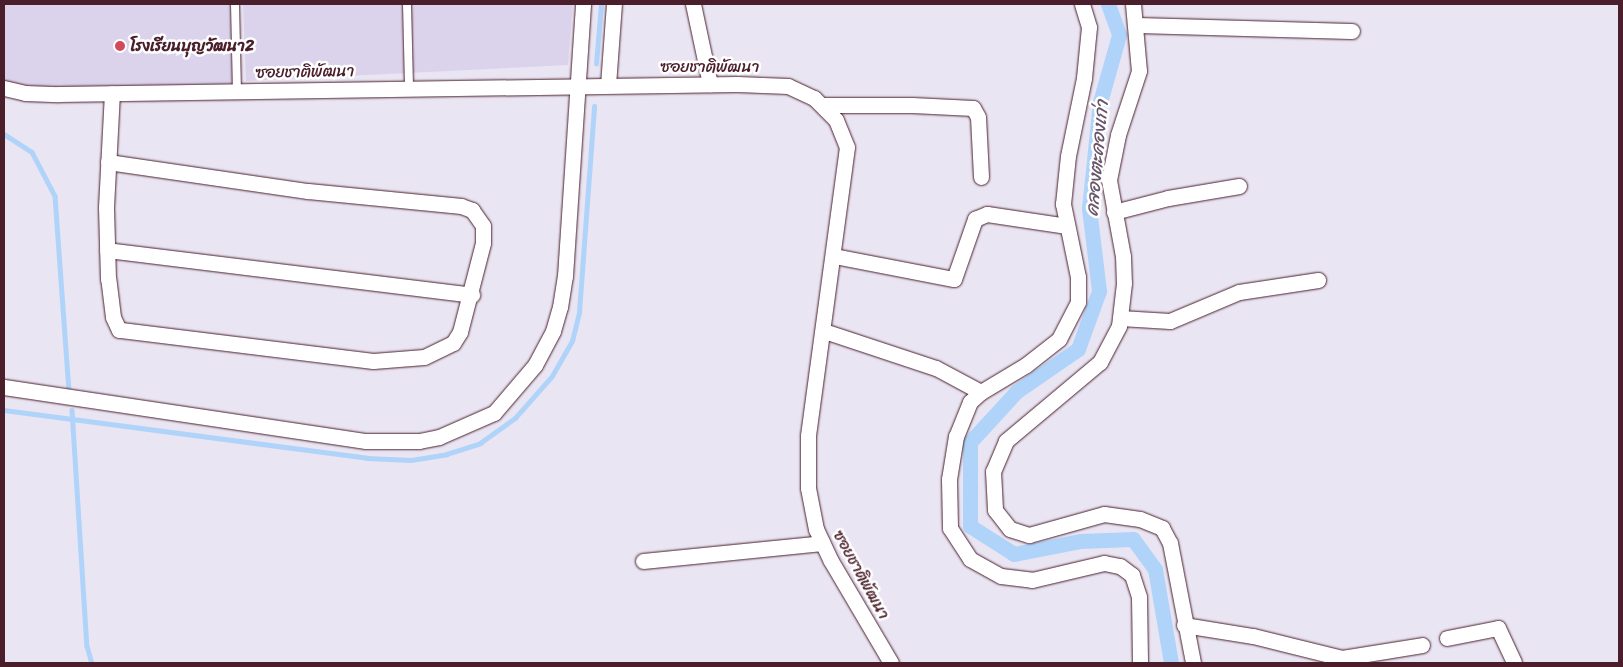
<!DOCTYPE html>
<meta charset="utf-8">
<style>
body{margin:0}
#map{position:relative;width:1623px;height:667px;overflow:hidden;background:#eae5f3;font-family:Sriracha,"Playpen Sans Thai",sans-serif}
div>[style]{position:absolute}
.built>*{inset:0;background:#dbd3eb;transform-origin:0 0}
.stream>*{height:4.5px;margin:-2.25px;padding:0 2.25px;transform-origin:2.25px;border-radius:2.25px;background:#b0d4f9}
.canal>*{height:15px;margin:-7.5px;padding:0 7.5px;transform-origin:7.5px;border-radius:7.5px;background:#b0d4f9}
.roads{filter:drop-shadow(0 0 1px #4a1f2b) drop-shadow(0 0 1px #4a1f2b)}
.service>*{height:8px;margin:-4px;padding:0 4px;transform-origin:4px;border-radius:4px;background:#fff}
.minor>*{height:15px;margin:-7.5px;padding:0 7.5px;transform-origin:7.5px;border-radius:7.5px;background:#fff}
.dots>*{width:14px;height:14px;translate:-50% -50%;box-sizing:border-box;border:2px solid #fff;border-radius:50%}
span{translate:-50% -50%;white-space:nowrap;text-align:center;line-height:1.15;-webkit-text-stroke:5px #fff;paint-order:stroke}
.poi-label{font-size:16px;color:#4a1f2b;font-weight:700}
.left{translate:0 -50%;text-align:left}
.street-label{font-size:16px;color:#4a1f2b}
.water-label{font-size:18px;color:#695569;font-style:italic}
.frame{position:absolute;inset:0;border:5px solid #4a1f2b;pointer-events:none}
</style>
<div id="map">
<div class="built">
<div style="left:4px;top:4px;width:231px;height:84px"></div>
<div style="clip-path:polygon(243px 4px,573px 4px,568px 65px,246px 81px)"></div>
</div>
<div class="stream">
<div style="left:596px;top:64px;width:60px;rotate:-85.2deg"></div>
<div style="left:4px;top:134px;width:33px;rotate:33deg"></div>
<div style="left:32px;top:152px;width:50px;rotate:62.4deg"></div>
<div style="left:55px;top:196px;width:195px;rotate:85.9deg"></div>
<div style="left:4px;top:410px;width:366px;rotate:7.5deg"></div>
<div style="left:367px;top:458px;width:44px;rotate:2.6deg"></div>
<div style="left:411px;top:460px;width:36px;rotate:-9deg"></div>
<div style="left:447px;top:454px;width:35px;rotate:-18deg"></div>
<div style="left:480px;top:443px;width:43px;rotate:-35.5deg"></div>
<div style="left:515px;top:418px;width:56px;rotate:-48.6deg"></div>
<div style="left:552px;top:376px;width:40px;rotate:-60.3deg"></div>
<div style="left:572px;top:341px;width:30px;rotate:-76deg"></div>
<div style="left:579px;top:312px;width:206px;rotate:-85.8deg"></div>
<div style="left:72px;top:410px;width:236px;rotate:86.4deg"></div>
<div style="left:87px;top:646px;width:18px;rotate:74deg"></div>
</div>
<div class="canal">
<div style="left:1108px;top:4px;width:33px;rotate:70deg"></div>
<div style="left:1119px;top:35px;width:70px;rotate:105.8deg"></div>
<div style="left:1100px;top:102px;width:107px;rotate:95.9deg"></div>
<div style="left:1089px;top:208px;width:84px;rotate:83.1deg"></div>
<div style="left:1099px;top:291px;width:62px;rotate:109.9deg"></div>
<div style="left:1078px;top:349px;width:75px;rotate:145.3deg"></div>
<div style="left:1016px;top:392px;width:68px;rotate:132.6deg"></div>
<div style="left:970px;top:442px;width:84px;rotate:90deg"></div>
<div style="left:970px;top:526px;width:52px;rotate:32.5deg"></div>
<div style="left:1014px;top:554px;width:67px;rotate:-11.1deg"></div>
<div style="left:1080px;top:541px;width:53px;rotate:-2.2deg"></div>
<div style="left:1133px;top:539px;width:37px;rotate:54deg"></div>
<div style="left:1155px;top:569px;width:95px;rotate:80.3deg"></div>
</div>
<div class="roads">
<div class="service">
<div style="left:235px;top:4px;width:87px;rotate:88.7deg"></div>
<div style="left:407px;top:4px;width:83px;rotate:88.6deg"></div>
</div>
<div class="minor">
<div style="left:693px;top:4px;width:82px;rotate:78deg"></div>
<div style="left:1133px;top:4px;width:67px;rotate:84.9deg"></div>
<div style="left:1139px;top:71px;width:67px;rotate:108.2deg"></div>
<div style="left:1118px;top:135px;width:46px;rotate:101.3deg"></div>
<div style="left:1109px;top:180px;width:77px;rotate:79.6deg"></div>
<div style="left:1123px;top:256px;width:27px;rotate:88deg"></div>
<div style="left:1124px;top:283px;width:43px;rotate:96.6deg"></div>
<div style="left:1119px;top:326px;width:41px;rotate:117.8deg"></div>
<div style="left:1100px;top:362px;width:123px;rotate:140deg"></div>
<div style="left:1006px;top:441px;width:33px;rotate:113deg"></div>
<div style="left:993px;top:471px;width:39px;rotate:87deg"></div>
<div style="left:995px;top:510px;width:24px;rotate:52deg"></div>
<div style="left:1010px;top:529px;width:20px;rotate:18deg"></div>
<div style="left:1029px;top:535px;width:78px;rotate:-15.6deg"></div>
<div style="left:1104px;top:514px;width:36px;rotate:8deg"></div>
<div style="left:1140px;top:519px;width:24px;rotate:22deg"></div>
<div style="left:1162px;top:528px;width:17px;rotate:62deg"></div>
<div style="left:1170px;top:543px;width:122px;rotate:79.1deg"></div>
<div style="left:1136px;top:25px;width:216px;rotate:1.6deg"></div>
<div style="left:608px;top:85px;width:81px;rotate:-85.8deg"></div>
<div style="left:4px;top:88px;width:22px;rotate:13deg"></div>
<div style="left:25px;top:93px;width:34px;rotate:2deg"></div>
<div style="left:59px;top:94px;width:678px;rotate:-0.85deg"></div>
<div style="left:737px;top:84px;width:51px;rotate:2.2deg"></div>
<div style="left:788px;top:86px;width:29px;rotate:25deg"></div>
<div style="left:814px;top:98px;width:31px;rotate:45deg"></div>
<div style="left:836px;top:120px;width:29px;rotate:68deg"></div>
<div style="left:847px;top:147px;width:292px;rotate:97.7deg"></div>
<div style="left:808px;top:436px;width:52px;rotate:90deg"></div>
<div style="left:808px;top:488px;width:42px;rotate:79deg"></div>
<div style="left:816px;top:529px;width:35px;rotate:65deg"></div>
<div style="left:831px;top:561px;width:118px;rotate:59.5deg"></div>
<div style="left:824px;top:105px;width:88px"></div>
<div style="left:912px;top:105px;width:61px;rotate:2.8deg"></div>
<div style="left:973px;top:108px;width:10px;rotate:61deg"></div>
<div style="left:978px;top:117px;width:60px;rotate:87.1deg"></div>
<div style="left:108px;top:162px;width:202px;rotate:8.3deg"></div>
<div style="left:308px;top:191px;width:154px;rotate:5.6deg"></div>
<div style="left:461px;top:206px;width:12px;rotate:20deg"></div>
<div style="left:472px;top:210px;width:19px;rotate:55deg"></div>
<div style="left:483px;top:226px;width:17px;rotate:90deg"></div>
<div style="left:483px;top:243px;width:92px;rotate:104.5deg"></div>
<div style="left:460px;top:332px;width:13px;rotate:122deg"></div>
<div style="left:453px;top:343px;width:32px;rotate:154deg"></div>
<div style="left:424px;top:357px;width:51px;rotate:175.5deg"></div>
<div style="left:373px;top:361px;width:256px;rotate:-173deg"></div>
<div style="left:119px;top:330px;width:14px;rotate:-115deg"></div>
<div style="left:113px;top:317px;width:38px;rotate:-97deg"></div>
<div style="left:108px;top:279px;width:72px;rotate:-91.6deg"></div>
<div style="left:106px;top:207px;width:114px;rotate:-87deg"></div>
<div style="left:1114px;top:212px;width:56px;rotate:-14.5deg"></div>
<div style="left:1168px;top:198px;width:72px;rotate:-9.6deg"></div>
<div style="left:107px;top:250px;width:368px;rotate:7deg"></div>
<div style="left:834px;top:256px;width:122px;rotate:10.9deg"></div>
<div style="left:954px;top:279px;width:64px;rotate:-70.7deg"></div>
<div style="left:975px;top:219px;width:13px;rotate:-23deg"></div>
<div style="left:987px;top:214px;width:81px;rotate:8.5deg"></div>
<div style="left:1120px;top:318px;width:50px;rotate:3.4deg"></div>
<div style="left:1170px;top:321px;width:75px;rotate:-22.8deg"></div>
<div style="left:1239px;top:292px;width:80px;rotate:-8.6deg"></div>
<div style="left:824px;top:331px;width:118px;rotate:18.3deg"></div>
<div style="left:936px;top:368px;width:51px;rotate:28.1deg"></div>
<div style="left:981px;top:392px;width:52px;rotate:-31deg"></div>
<div style="left:1026px;top:365px;width:42px;rotate:-38.2deg"></div>
<div style="left:1059px;top:339px;width:42px;rotate:-62.8deg"></div>
<div style="left:1078px;top:302px;width:25px;rotate:-90deg"></div>
<div style="left:1078px;top:277px;width:75px;rotate:-101.6deg"></div>
<div style="left:1063px;top:204px;width:48px;rotate:-84.1deg"></div>
<div style="left:1068px;top:156px;width:80px;rotate:-78.4deg"></div>
<div style="left:1084px;top:78px;width:51px;rotate:-84.4deg"></div>
<div style="left:1089px;top:27px;width:24px;rotate:-107deg"></div>
<div style="left:4px;top:387px;width:366px;rotate:8.5deg"></div>
<div style="left:366px;top:441px;width:53px"></div>
<div style="left:419px;top:441px;width:20px;rotate:-11deg"></div>
<div style="left:439px;top:437px;width:60px;rotate:-23.6deg"></div>
<div style="left:494px;top:413px;width:63px;rotate:-49.5deg"></div>
<div style="left:535px;top:365px;width:38px;rotate:-62deg"></div>
<div style="left:553px;top:331px;width:25px;rotate:-74deg"></div>
<div style="left:560px;top:307px;width:31px;rotate:-81deg"></div>
<div style="left:565px;top:276px;width:273px;rotate:-86.2deg"></div>
<div style="left:981px;top:392px;width:15px;rotate:138deg"></div>
<div style="left:970px;top:402px;width:37px;rotate:112deg"></div>
<div style="left:956px;top:436px;width:44px;rotate:99.2deg"></div>
<div style="left:949px;top:479px;width:49px;rotate:88.8deg"></div>
<div style="left:950px;top:528px;width:37px;rotate:57deg"></div>
<div style="left:970px;top:559px;width:35px;rotate:29deg"></div>
<div style="left:1001px;top:576px;width:31px;rotate:7deg"></div>
<div style="left:1032px;top:580px;width:74px;rotate:-13.3deg"></div>
<div style="left:1104px;top:563px;width:16px;rotate:11deg"></div>
<div style="left:1120px;top:566px;width:15px;rotate:37deg"></div>
<div style="left:1132px;top:575px;width:23px;rotate:72deg"></div>
<div style="left:1139px;top:597px;width:66px;rotate:89.1deg"></div>
<div style="left:643px;top:561px;width:180px;rotate:-5.7deg"></div>
<div style="left:1184px;top:625px;width:70px;rotate:9.1deg"></div>
<div style="left:1253px;top:636px;width:92px;rotate:13.9deg"></div>
<div style="left:1342px;top:658px;width:81px;rotate:-9.2deg"></div>
<div style="left:1447px;top:638px;width:52px;rotate:-11.1deg"></div>
<div style="left:1498px;top:628px;width:38px;rotate:65deg"></div>
</div>
</div>
<div class="dots">
<div style="left:120px;top:46px;background:#d1495b"></div>
</div>
<div class="poi-label">
<span class="left" style="left:130px;top:46px">โรงเรียนบุญวัฒนา2</span>
</div>
<div class="street-label">
<span style="left:710px;top:67px">ซอยชาติพัฒนา</span>
<span style="left:305px;top:72px;rotate:-1deg">ซอยชาติพัฒนา</span>
<span style="left:861px;top:575px;rotate:61deg">ซอยชาติพัฒนา</span>
</div>
<div class="water-label">
<span style="left:1097px;top:158px;rotate:-85deg">คลองตะคองเก่า</span>
</div>
<div class="frame"></div>
</div>
